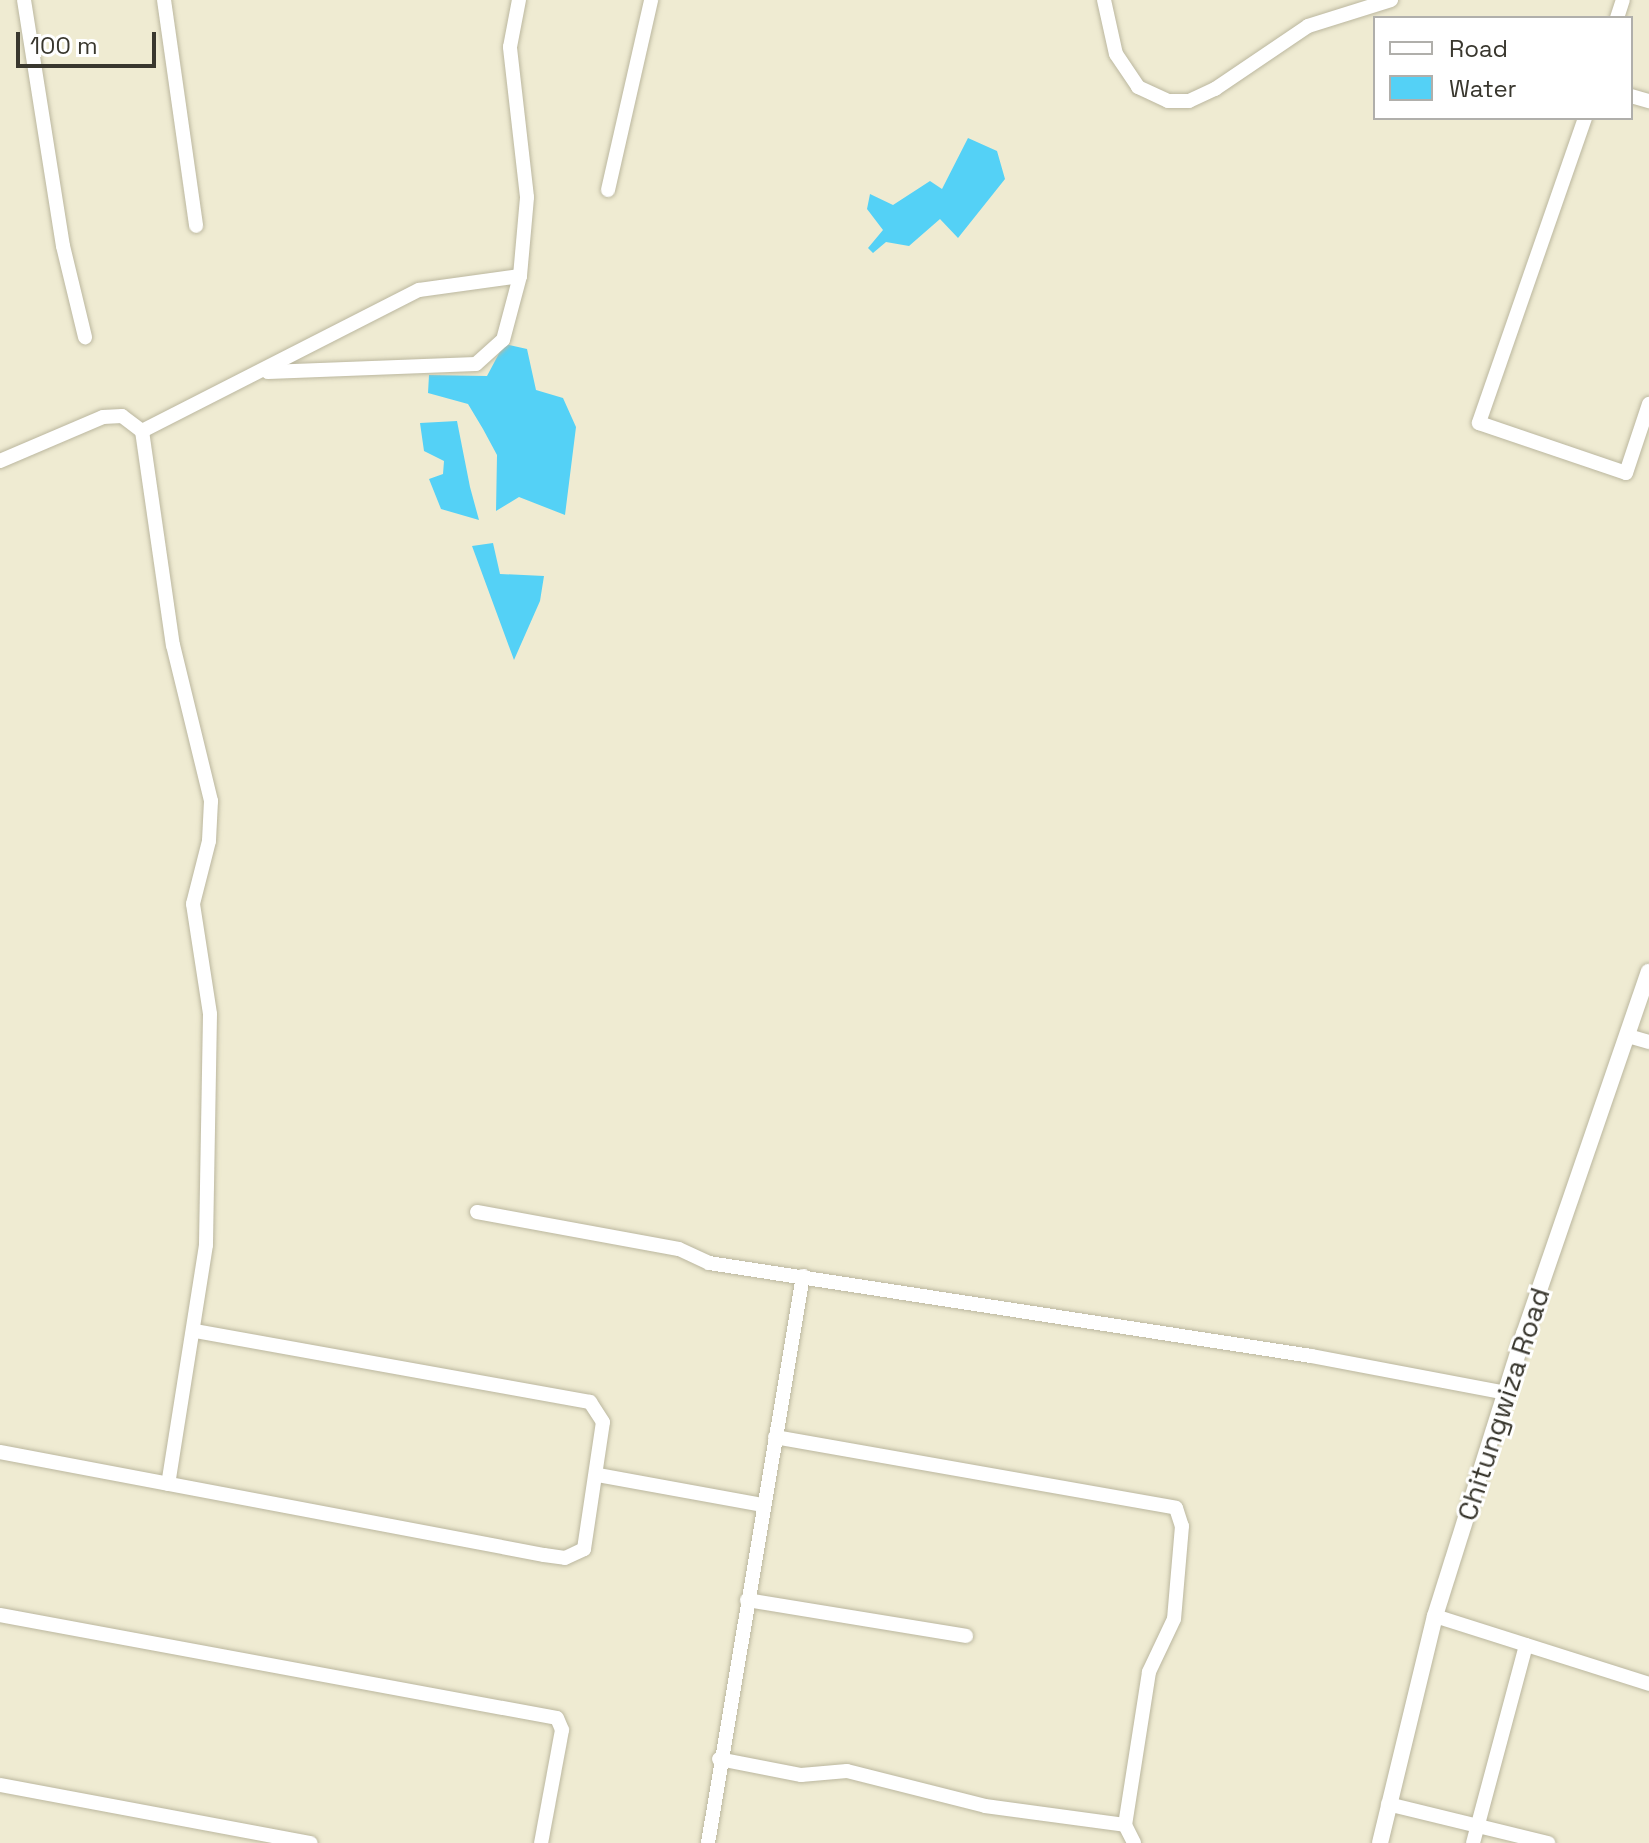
<!DOCTYPE html>
<style>
body{margin:0}
#map{position:relative;width:1649px;height:1843px;overflow:hidden;background:#efebd2;font-family:"Space Grotesk",sans-serif}
div>[style]{position:absolute}
.water>*{inset:0;background:#54d1f6}
.roads{filter:drop-shadow(0 0 2px #bbb79f) drop-shadow(0 0 2px #bbb79f)}
.minor>*{height:14px;margin:-7px;padding:0 7px;transform-origin:7px;border-radius:7px;background:#fff}
.major>*{height:16px;margin:-8px;padding:0 8px;transform-origin:8px;border-radius:8px;background:#fff}
span{translate:-50% -50%;white-space:nowrap;text-align:center;line-height:1.15;-webkit-text-stroke:6px #fff;paint-order:stroke}
.street-label{font-size:28px;color:#39372e}
.legend{position:absolute;left:1373px;top:16px;width:260px;height:104px;box-sizing:border-box;background:#fff;border:2px solid #b0afab;margin:0;padding:10px 14px;list-style:none;font-size:24px;color:#39372e}
.legend li{display:flex;align-items:center;gap:16px;height:40px}
.legend b{width:40px;border:2px solid #b0afab}
.scale{position:absolute;left:16px;top:32px;width:140px;height:36px;box-sizing:border-box;border:4px solid #39372e;border-top:0;padding-left:10px;font-size:24px;line-height:28px;white-space:nowrap;color:#39372e;-webkit-text-stroke:6px #fff;paint-order:stroke}
</style>
<div id="map">
<div class="water">
<div style="clip-path:polygon(968px 138px,997px 151px,1005px 179px,958px 238px,940px 219px,909px 246px,886px 242px,873px 253px,868px 248px,883px 230px,867px 209px,870px 194px,893px 205px,930px 181px,942px 189px)"></div>
<div style="clip-path:polygon(504px 344px,527px 349px,536px 390px,563px 398px,576px 427px,565px 515px,519px 497px,496px 511px,497px 455px,483px 429px,468px 404px,428px 393px,429px 375px,487px 376px)"></div>
<div style="clip-path:polygon(457px 421px,470px 487px,479px 520px,441px 509px,429px 479px,443px 474px,444px 461px,424px 451px,420px 423px)"></div>
<div style="clip-path:polygon(493px 543px,500px 574px,544px 576px,540px 601px,514px 660px,472px 546px)"></div>
</div>
<div class="roads">
<div class="minor">
<div style="left:24px;top:0;width:249px;rotate:81deg"></div>
<div style="left:63px;top:246px;width:94px;rotate:76.4deg"></div>
<div style="left:164px;top:0;width:228px;rotate:81.9deg"></div>
<div style="left:1104px;top:0;width:55px;rotate:77.5deg"></div>
<div style="left:1116px;top:54px;width:40px;rotate:56deg"></div>
<div style="left:1138px;top:87px;width:33px;rotate:25deg"></div>
<div style="left:1168px;top:101px;width:21px"></div>
<div style="left:1189px;top:101px;width:29px;rotate:-25deg"></div>
<div style="left:1215px;top:89px;width:112px;rotate:-34.1deg"></div>
<div style="left:1308px;top:26px;width:87px;rotate:-17.4deg"></div>
<div style="left:1617px;top:18px;width:19px;rotate:-72deg"></div>
<div style="left:1631px;top:96px;width:19px;rotate:16deg"></div>
<div style="left:1585px;top:118px;width:323px;rotate:109.2deg"></div>
<div style="left:1479px;top:423px;width:155px;rotate:18.8deg"></div>
<div style="left:1626px;top:473px;width:73px;rotate:-71.6deg"></div>
<div style="left:608px;top:190px;width:195px;rotate:-77.2deg"></div>
<div style="left:268px;top:372px;width:208px;rotate:-2.2deg"></div>
<div style="left:476px;top:364px;width:36px;rotate:-42deg"></div>
<div style="left:503px;top:340px;width:66px;rotate:-75.1deg"></div>
<div style="left:142px;top:431px;width:311px;rotate:-27deg"></div>
<div style="left:419px;top:290px;width:102px;rotate:-7.9deg"></div>
<div style="left:520px;top:276px;width:79px;rotate:-84.9deg"></div>
<div style="left:527px;top:197px;width:151px;rotate:-96.5deg"></div>
<div style="left:510px;top:47px;width:48px;rotate:-79.2deg"></div>
<div style="left:0;top:461px;width:112px;rotate:-23.1deg"></div>
<div style="left:103px;top:417px;width:19px;rotate:-3deg"></div>
<div style="left:122px;top:416px;width:25px;rotate:37deg"></div>
<div style="left:142px;top:431px;width:216px;rotate:81.8deg"></div>
<div style="left:173px;top:645px;width:161px;rotate:76.3deg"></div>
<div style="left:211px;top:801px;width:40px;rotate:92.9deg"></div>
<div style="left:209px;top:841px;width:65px;rotate:104.3deg"></div>
<div style="left:193px;top:904px;width:111px;rotate:81.2deg"></div>
<div style="left:210px;top:1014px;width:231px;rotate:91deg"></div>
<div style="left:206px;top:1245px;width:242px;rotate:99deg"></div>
<div style="left:1628px;top:1036px;width:22px;rotate:16deg"></div>
<div style="left:477px;top:1212px;width:205px;rotate:10.4deg"></div>
<div style="left:679px;top:1249px;width:33px;rotate:25deg"></div>
<div style="left:709px;top:1263px;width:609px;rotate:8.78deg"></div>
<div style="left:1311px;top:1356px;width:198px;rotate:10.7deg"></div>
<div style="left:775px;top:1437px;width:407px;rotate:10deg"></div>
<div style="left:1176px;top:1508px;width:19px;rotate:72deg"></div>
<div style="left:1182px;top:1526px;width:93px;rotate:94.9deg"></div>
<div style="left:1174px;top:1619px;width:59px;rotate:115.3deg"></div>
<div style="left:1149px;top:1672px;width:155px;rotate:98.9deg"></div>
<div style="left:0;top:1452px;width:554px;rotate:10.72deg"></div>
<div style="left:544px;top:1555px;width:21px;rotate:8deg"></div>
<div style="left:565px;top:1558px;width:21px;rotate:-25deg"></div>
<div style="left:584px;top:1549px;width:128px;rotate:-81.5deg"></div>
<div style="left:603px;top:1422px;width:24px;rotate:-123deg"></div>
<div style="left:590px;top:1402px;width:399px;rotate:-169.8deg"></div>
<div style="left:598px;top:1475px;width:168px;rotate:10.3deg"></div>
<div style="left:747px;top:1600px;width:222px;rotate:9.3deg"></div>
<div style="left:0;top:1615px;width:566px;rotate:10.48deg"></div>
<div style="left:557px;top:1718px;width:13px;rotate:67deg"></div>
<div style="left:562px;top:1730px;width:115px;rotate:100.5deg"></div>
<div style="left:1435px;top:1616px;width:225px;rotate:17.6deg"></div>
<div style="left:719px;top:1759px;width:84px;rotate:11deg"></div>
<div style="left:801px;top:1775px;width:46px;rotate:-5deg"></div>
<div style="left:847px;top:1771px;width:142px;rotate:14.2deg"></div>
<div style="left:985px;top:1806px;width:141px;rotate:7.7deg"></div>
<div style="left:1125px;top:1825px;width:20px;rotate:63deg"></div>
<div style="left:0;top:1785px;width:316px;rotate:10.6deg"></div>
<div style="left:1388px;top:1804px;width:165px;rotate:13.7deg"></div>
<div style="left:708px;top:1843px;width:575px;rotate:-80.49deg"></div>
<div style="left:1473px;top:1843px;width:205px;rotate:-75deg"></div>
</div>
<div class="major">
<div style="left:1380px;top:1843px;width:234px;rotate:-76.4deg"></div>
<div style="left:1435px;top:1616px;width:296px;rotate:-72.5deg"></div>
<div style="left:1524px;top:1334px;width:383px;rotate:-71deg"></div>
</div>
</div>
<div class="street-label">
<span style="left:1503px;top:1404px;rotate:-72deg">Chitungwiza Road</span>
</div>
<ul class="legend">
<li><b style="height:10px;background:#fff"></b>Road</li>
<li><b style="height:22px;background:#54d1f6"></b>Water</li>
</ul>
<div class="scale">100 m</div>
</div>
